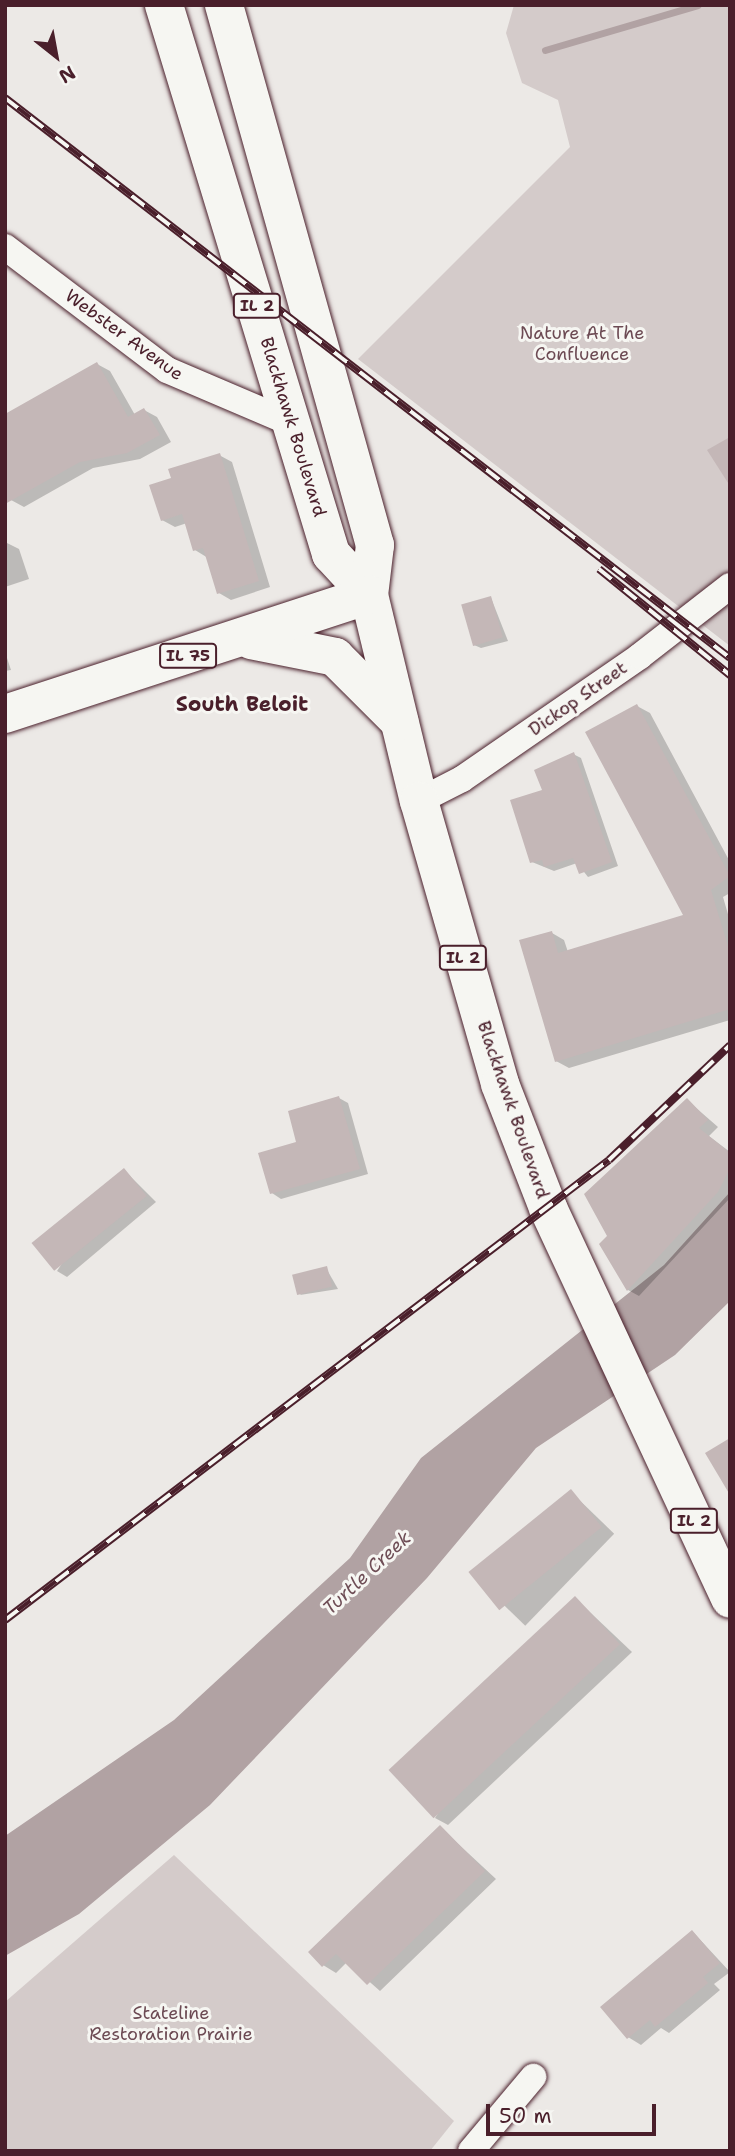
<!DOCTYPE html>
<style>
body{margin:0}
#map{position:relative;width:735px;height:2156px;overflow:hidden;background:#ece9e6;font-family:"Shantell Sans",sans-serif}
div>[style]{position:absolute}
.green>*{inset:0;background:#d4cbca}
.water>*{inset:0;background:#b1a2a3}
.shadow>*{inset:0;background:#0003;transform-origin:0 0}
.stream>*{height:7px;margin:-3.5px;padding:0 3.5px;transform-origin:3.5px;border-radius:3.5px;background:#b1a2a3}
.building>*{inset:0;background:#c4b7b7;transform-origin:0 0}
.roads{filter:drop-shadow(0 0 2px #4a1f2b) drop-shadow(0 0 2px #4a1f2b)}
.minor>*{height:26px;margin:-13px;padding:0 13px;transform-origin:13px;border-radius:13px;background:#f6f6f2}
.primary>*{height:38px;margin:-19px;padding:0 19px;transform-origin:19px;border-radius:19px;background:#f6f6f2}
.rail>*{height:8px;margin-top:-4px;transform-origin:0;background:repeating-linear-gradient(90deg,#f6f6f2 0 16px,#4a1f2b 0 32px);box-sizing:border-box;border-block:2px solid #4a1f2b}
span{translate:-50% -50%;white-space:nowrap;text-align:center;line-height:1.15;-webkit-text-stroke:6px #f6f6f2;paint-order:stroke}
.shield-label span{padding:2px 5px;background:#f6f6f2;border:2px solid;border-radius:5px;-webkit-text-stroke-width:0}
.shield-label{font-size:16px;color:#4a1f2b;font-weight:700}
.park-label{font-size:18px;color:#6c4a53}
.street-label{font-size:18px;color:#4a1f2b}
.water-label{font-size:19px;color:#6e4d55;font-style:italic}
.quarter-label{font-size:21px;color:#4a1f2b;font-weight:700}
.frame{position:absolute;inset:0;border:7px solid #4a1f2b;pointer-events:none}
.north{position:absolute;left:21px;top:21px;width:70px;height:70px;-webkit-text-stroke:5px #f6f6f2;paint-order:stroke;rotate:149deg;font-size:19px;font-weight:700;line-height:28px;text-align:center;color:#4a1f2b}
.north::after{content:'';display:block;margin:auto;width:24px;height:32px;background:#4a1f2b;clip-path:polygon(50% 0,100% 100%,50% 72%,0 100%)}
.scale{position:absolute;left:486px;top:2104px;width:170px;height:32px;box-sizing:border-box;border:4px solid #4a1f2b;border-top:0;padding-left:9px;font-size:21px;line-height:24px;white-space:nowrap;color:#4a1f2b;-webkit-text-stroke:5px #f6f6f2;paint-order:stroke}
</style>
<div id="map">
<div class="green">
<div style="clip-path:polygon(514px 5px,730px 5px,730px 646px,358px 359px,570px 147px,558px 100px,522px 83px,506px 33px)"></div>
<div style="clip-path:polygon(174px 1855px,454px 2121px,430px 2151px,5px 2151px,5px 2002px)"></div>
</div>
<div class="water">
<div style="clip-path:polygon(730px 1192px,730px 1301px,675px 1355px,536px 1448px,427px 1578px,210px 1805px,79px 1914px,5px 1956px,5px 1836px,174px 1720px,350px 1558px,421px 1458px,664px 1265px)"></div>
</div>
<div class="shadow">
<div style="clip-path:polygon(97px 364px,110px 371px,135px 415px,144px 410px,157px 417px,171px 442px,140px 459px,93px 468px,24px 507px,11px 500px)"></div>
<div style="clip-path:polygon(219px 455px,232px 462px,270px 587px,231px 600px,219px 593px,208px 558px,195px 550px,187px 523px,175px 527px,162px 520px,173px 479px)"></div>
<div style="clip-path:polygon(5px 542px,19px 549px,29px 579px,5px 587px)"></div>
<div style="clip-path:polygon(491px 598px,508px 641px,481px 648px,474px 645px)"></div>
<div style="clip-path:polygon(5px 652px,11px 670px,5px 671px)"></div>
<div style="clip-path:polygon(637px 706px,650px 713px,730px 862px,730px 893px,723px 897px,730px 921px,730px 1020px,569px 1068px,556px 1061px,552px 933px,564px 940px,568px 952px,686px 916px)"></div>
<div style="clip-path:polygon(573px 754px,581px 758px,618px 866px,588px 877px,577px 863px,554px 871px,532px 862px)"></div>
<div style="clip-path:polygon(339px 1098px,348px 1103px,368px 1174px,281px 1199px,272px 1193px,298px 1143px)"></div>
<div style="clip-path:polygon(687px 1100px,718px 1127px,709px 1136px,730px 1152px,730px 1198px,639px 1296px,628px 1290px,602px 1245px)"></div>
<div style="clip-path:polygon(124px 1170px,156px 1202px,67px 1277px,57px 1271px)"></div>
<div style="clip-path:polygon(326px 1268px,338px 1289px,300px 1295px)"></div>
<div style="left:571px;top:1492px;width:60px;height:128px;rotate:44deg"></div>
<div style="clip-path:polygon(575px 1598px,632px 1652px,448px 1825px,435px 1818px)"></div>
<div style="clip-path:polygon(440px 1827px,496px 1879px,380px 1991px,347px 1962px,336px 1973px,323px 1965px)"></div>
<div style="clip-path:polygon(693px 1932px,730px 1972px,714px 1984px,720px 1990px,669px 2033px,661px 2028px,641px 2045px,628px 2037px)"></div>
</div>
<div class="stream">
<div style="left:545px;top:50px;width:159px;rotate:-16.4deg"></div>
</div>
<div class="building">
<div style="clip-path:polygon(97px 362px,128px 417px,144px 408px,160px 435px,127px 453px,80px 462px,5px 504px,5px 414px)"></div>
<div style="clip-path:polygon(730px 437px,730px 486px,707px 450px)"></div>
<div style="clip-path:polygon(220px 453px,259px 581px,217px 594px,203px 548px,193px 551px,182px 514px,161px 521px,149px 485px,171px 478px,168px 469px)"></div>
<div style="left:491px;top:596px;width:43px;height:31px;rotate:74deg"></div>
<div style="clip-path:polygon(637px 704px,730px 876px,711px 890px,730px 953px,730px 1009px,555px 1062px,519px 940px,552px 931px,558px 953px,683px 915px,585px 732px)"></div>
<div style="clip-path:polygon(574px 752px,612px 862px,579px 874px,573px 858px,544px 867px,542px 860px,530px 863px,510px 800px,542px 790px,534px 770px)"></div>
<div style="clip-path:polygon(339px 1096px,360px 1169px,270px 1194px,258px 1153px,296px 1142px,288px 1111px)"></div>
<div style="clip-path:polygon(687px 1098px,708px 1120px,699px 1128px,730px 1153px,730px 1168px,718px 1192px,627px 1291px,599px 1244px,607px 1236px,584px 1194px)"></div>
<div style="left:124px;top:1168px;width:36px;height:119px;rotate:51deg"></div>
<div style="left:327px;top:1266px;width:21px;height:36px;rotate:76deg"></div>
<div style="clip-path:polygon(730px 1438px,730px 1495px,705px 1453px)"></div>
<div style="left:571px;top:1489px;width:49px;height:132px;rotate:51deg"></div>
<div style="left:575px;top:1596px;width:66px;height:255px;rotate:47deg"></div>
<div style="clip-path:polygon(440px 1825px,485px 1871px,367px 1985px,336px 1954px,322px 1967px,308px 1952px)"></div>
<div style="clip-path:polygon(692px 1930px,720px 1963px,703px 1977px,708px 1983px,655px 2027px,650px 2020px,627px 2039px,600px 2007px)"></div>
</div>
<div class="roads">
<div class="minor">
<div style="left:5px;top:247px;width:203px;rotate:37.2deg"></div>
<div style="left:167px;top:370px;width:135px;rotate:23.1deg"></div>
<div style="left:419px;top:801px;width:48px;rotate:-27.1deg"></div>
<div style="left:462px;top:779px;width:216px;rotate:-34.6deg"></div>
<div style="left:640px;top:656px;width:114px;rotate:-37.9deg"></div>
<div style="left:471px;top:2151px;width:97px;rotate:-50deg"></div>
</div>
<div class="primary">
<div style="left:164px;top:5px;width:574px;rotate:73.08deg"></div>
<div style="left:331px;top:554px;width:56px;rotate:47.2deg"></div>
<div style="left:224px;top:5px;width:561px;rotate:74.38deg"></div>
<div style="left:375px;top:545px;width:50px;rotate:96.8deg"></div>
<div style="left:369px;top:595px;width:212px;rotate:76.4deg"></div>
<div style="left:419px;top:801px;width:294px;rotate:74deg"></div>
<div style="left:500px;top:1084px;width:133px;rotate:68.8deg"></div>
<div style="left:548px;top:1208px;width:431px;rotate:65deg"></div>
<div style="left:251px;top:640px;width:86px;rotate:11.4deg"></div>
<div style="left:335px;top:657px;width:91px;rotate:45deg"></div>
<div style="left:5px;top:714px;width:383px;rotate:-18.1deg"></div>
</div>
</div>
<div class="rail">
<div style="left:5px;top:98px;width:916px;rotate:37.68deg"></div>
<div style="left:599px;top:569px;width:169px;rotate:39deg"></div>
<div style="left:5px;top:1620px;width:759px;rotate:-37.29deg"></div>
<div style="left:609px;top:1160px;width:167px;rotate:-43.5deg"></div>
</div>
<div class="shield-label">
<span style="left:257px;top:306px">IL 2</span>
<span style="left:188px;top:656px">IL 75</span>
<span style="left:463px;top:958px">IL 2</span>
<span style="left:694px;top:1521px">IL 2</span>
</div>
<div class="park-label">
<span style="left:582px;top:344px">Nature At The<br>Confluence</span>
<span style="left:171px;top:2024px">Stateline<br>Restoration Prairie</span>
</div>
<div class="street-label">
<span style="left:124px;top:335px;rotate:36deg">Webster Avenue</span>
<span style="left:293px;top:427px;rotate:73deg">Blackhawk Boulevard</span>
<span style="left:578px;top:699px;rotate:-35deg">Dickop Street</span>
<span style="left:513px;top:1110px;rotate:71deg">Blackhawk Boulevard</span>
</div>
<div class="water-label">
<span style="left:367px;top:1573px;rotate:-43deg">Turtle Creek</span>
</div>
<div class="quarter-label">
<span style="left:242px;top:704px">South Beloit</span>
</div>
<div class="frame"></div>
<div class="north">N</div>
<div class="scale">50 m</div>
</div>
